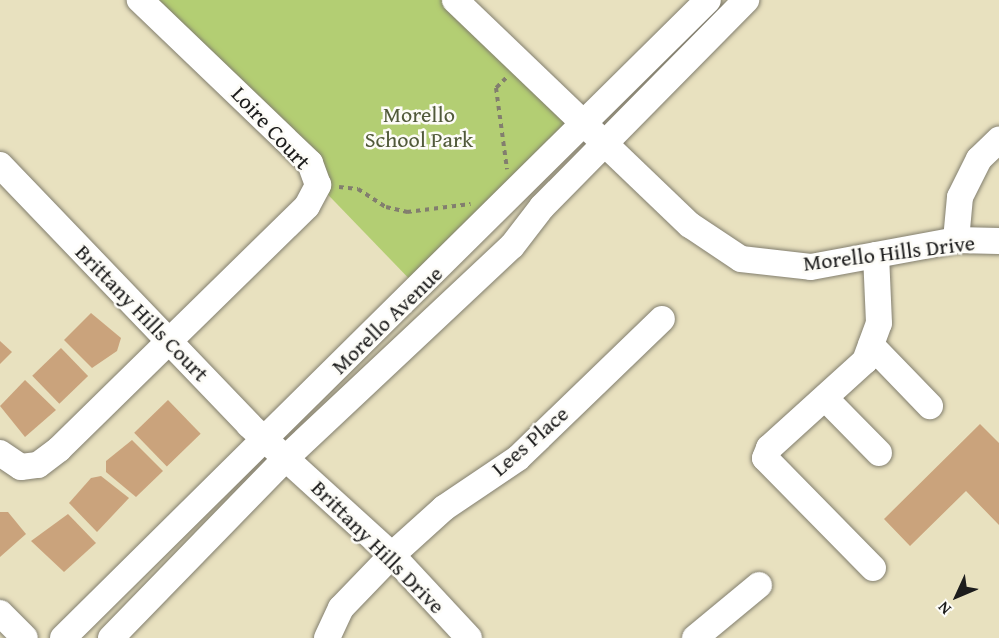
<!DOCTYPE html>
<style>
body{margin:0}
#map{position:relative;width:999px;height:638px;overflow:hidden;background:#e8e1bf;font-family:"Gentium Book Plus",serif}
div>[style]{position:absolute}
.green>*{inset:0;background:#b3ce73}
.building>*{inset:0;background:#caa37c;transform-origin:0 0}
.path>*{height:4px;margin-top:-2px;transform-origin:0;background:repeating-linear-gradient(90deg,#827e6e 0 4.5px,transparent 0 9px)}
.roads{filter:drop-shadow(0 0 2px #827e6e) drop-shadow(0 0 2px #827e6e)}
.minor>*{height:26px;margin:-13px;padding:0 13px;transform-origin:13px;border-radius:13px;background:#fff}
span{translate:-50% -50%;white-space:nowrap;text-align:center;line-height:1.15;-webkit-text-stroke:5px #fdfcf7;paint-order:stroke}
.park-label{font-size:22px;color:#515a3a}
.street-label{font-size:22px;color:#1c1c1c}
.north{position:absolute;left:927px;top:566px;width:60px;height:60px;-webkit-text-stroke:4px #fdfcf7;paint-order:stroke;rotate:226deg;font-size:16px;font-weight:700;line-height:24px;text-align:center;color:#1c1c1c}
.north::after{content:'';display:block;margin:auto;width:21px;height:27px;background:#1c1c1c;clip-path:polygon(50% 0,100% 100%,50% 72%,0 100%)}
</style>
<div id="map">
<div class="green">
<div style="clip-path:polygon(140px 0,455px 0,585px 128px,419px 289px)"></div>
</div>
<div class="building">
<div style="clip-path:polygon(91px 313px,121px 338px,117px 351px,92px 368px,64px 340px)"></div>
<div style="clip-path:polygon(0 341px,12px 352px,0 364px)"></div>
<div style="left:61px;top:348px;width:39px;height:40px;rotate:46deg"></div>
<div style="clip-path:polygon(25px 380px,56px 410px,25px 437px,0 406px)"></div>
<div style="left:168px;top:400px;width:47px;height:47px;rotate:46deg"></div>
<div style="clip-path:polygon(980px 424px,999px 443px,999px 525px,966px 491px,910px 546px,884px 519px)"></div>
<div style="clip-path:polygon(132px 440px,163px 471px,136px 497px,106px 472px,106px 461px)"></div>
<div style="clip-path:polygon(101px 476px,129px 498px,97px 532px,69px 503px,91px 478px)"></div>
<div style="clip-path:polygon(0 512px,8px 512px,26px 534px,0 557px)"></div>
<div style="clip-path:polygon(68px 514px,96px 543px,64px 572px,31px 541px)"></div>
</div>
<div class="path">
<div style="left:506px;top:78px;width:14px;rotate:135deg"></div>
<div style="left:496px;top:88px;width:82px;rotate:82.3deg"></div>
<div style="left:339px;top:187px;width:19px;rotate:6deg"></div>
<div style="left:358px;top:189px;width:33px;rotate:33deg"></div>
<div style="left:386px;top:207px;width:22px;rotate:13deg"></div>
<div style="left:407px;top:212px;width:64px;rotate:-7.2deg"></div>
</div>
<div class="roads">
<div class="minor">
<div style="left:455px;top:0;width:325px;rotate:43.8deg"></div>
<div style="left:690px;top:225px;width:61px;rotate:33.7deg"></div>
<div style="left:741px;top:259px;width:70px;rotate:6.5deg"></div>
<div style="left:811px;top:267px;width:147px;rotate:-10.5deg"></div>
<div style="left:956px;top:240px;width:43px;rotate:1.3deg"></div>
<div style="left:0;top:165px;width:360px;rotate:46.2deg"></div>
<div style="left:249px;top:425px;width:193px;rotate:42.3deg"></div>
<div style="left:392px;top:555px;width:113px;rotate:47.1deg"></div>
<div style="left:956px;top:240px;width:43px;rotate:-84.7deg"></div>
<div style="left:960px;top:197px;width:42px;rotate:-63.4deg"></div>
<div style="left:979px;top:159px;width:28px;rotate:-44deg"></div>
<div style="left:871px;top:345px;width:85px;rotate:46deg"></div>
<div style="left:825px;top:398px;width:77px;rotate:45.5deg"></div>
<div style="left:0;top:453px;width:25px;rotate:34deg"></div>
<div style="left:21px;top:467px;width:17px;rotate:-7deg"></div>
<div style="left:38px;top:465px;width:26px;rotate:-37deg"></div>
<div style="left:59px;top:449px;width:347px;rotate:-44.4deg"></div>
<div style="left:307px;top:206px;width:24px;rotate:-62deg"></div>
<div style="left:318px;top:185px;width:23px;rotate:-110deg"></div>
<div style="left:310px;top:163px;width:236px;rotate:-136.2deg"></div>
<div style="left:873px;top:568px;width:154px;rotate:-134.5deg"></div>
<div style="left:765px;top:458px;width:11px;rotate:-68deg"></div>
<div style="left:769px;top:448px;width:130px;rotate:-42.2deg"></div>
<div style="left:865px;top:361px;width:40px;rotate:-69.8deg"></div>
<div style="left:879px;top:323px;width:68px;rotate:-92.5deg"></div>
<div style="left:0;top:613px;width:35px;rotate:45deg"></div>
<div style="left:63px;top:638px;width:907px;rotate:-44.69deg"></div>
<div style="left:111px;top:638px;width:252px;rotate:-45.8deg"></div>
<div style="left:287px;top:457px;width:308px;rotate:-43.2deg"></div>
<div style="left:512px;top:246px;width:49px;rotate:-52.4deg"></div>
<div style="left:542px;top:207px;width:291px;rotate:-45.4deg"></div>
<div style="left:327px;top:638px;width:33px;rotate:-65deg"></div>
<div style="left:341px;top:608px;width:74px;rotate:-46.1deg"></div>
<div style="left:392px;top:555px;width:70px;rotate:-42.1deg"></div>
<div style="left:444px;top:508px;width:89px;rotate:-34deg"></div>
<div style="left:518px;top:458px;width:200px;rotate:-44deg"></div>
<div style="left:695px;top:638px;width:83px;rotate:-39.6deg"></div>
</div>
</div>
<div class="park-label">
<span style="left:419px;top:127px">Morello<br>School Park</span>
</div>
<div class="street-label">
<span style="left:271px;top:128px;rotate:47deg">Loire Court</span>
<span style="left:889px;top:253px;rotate:-7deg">Morello Hills Drive</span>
<span style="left:142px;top:313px;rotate:46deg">Brittany Hills Court</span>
<span style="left:387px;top:320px;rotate:-44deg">Morello Avenue</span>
<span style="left:530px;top:441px;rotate:-41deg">Lees Place</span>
<span style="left:378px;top:547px;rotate:45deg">Brittany Hills Drive</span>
</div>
<div class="north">N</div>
</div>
